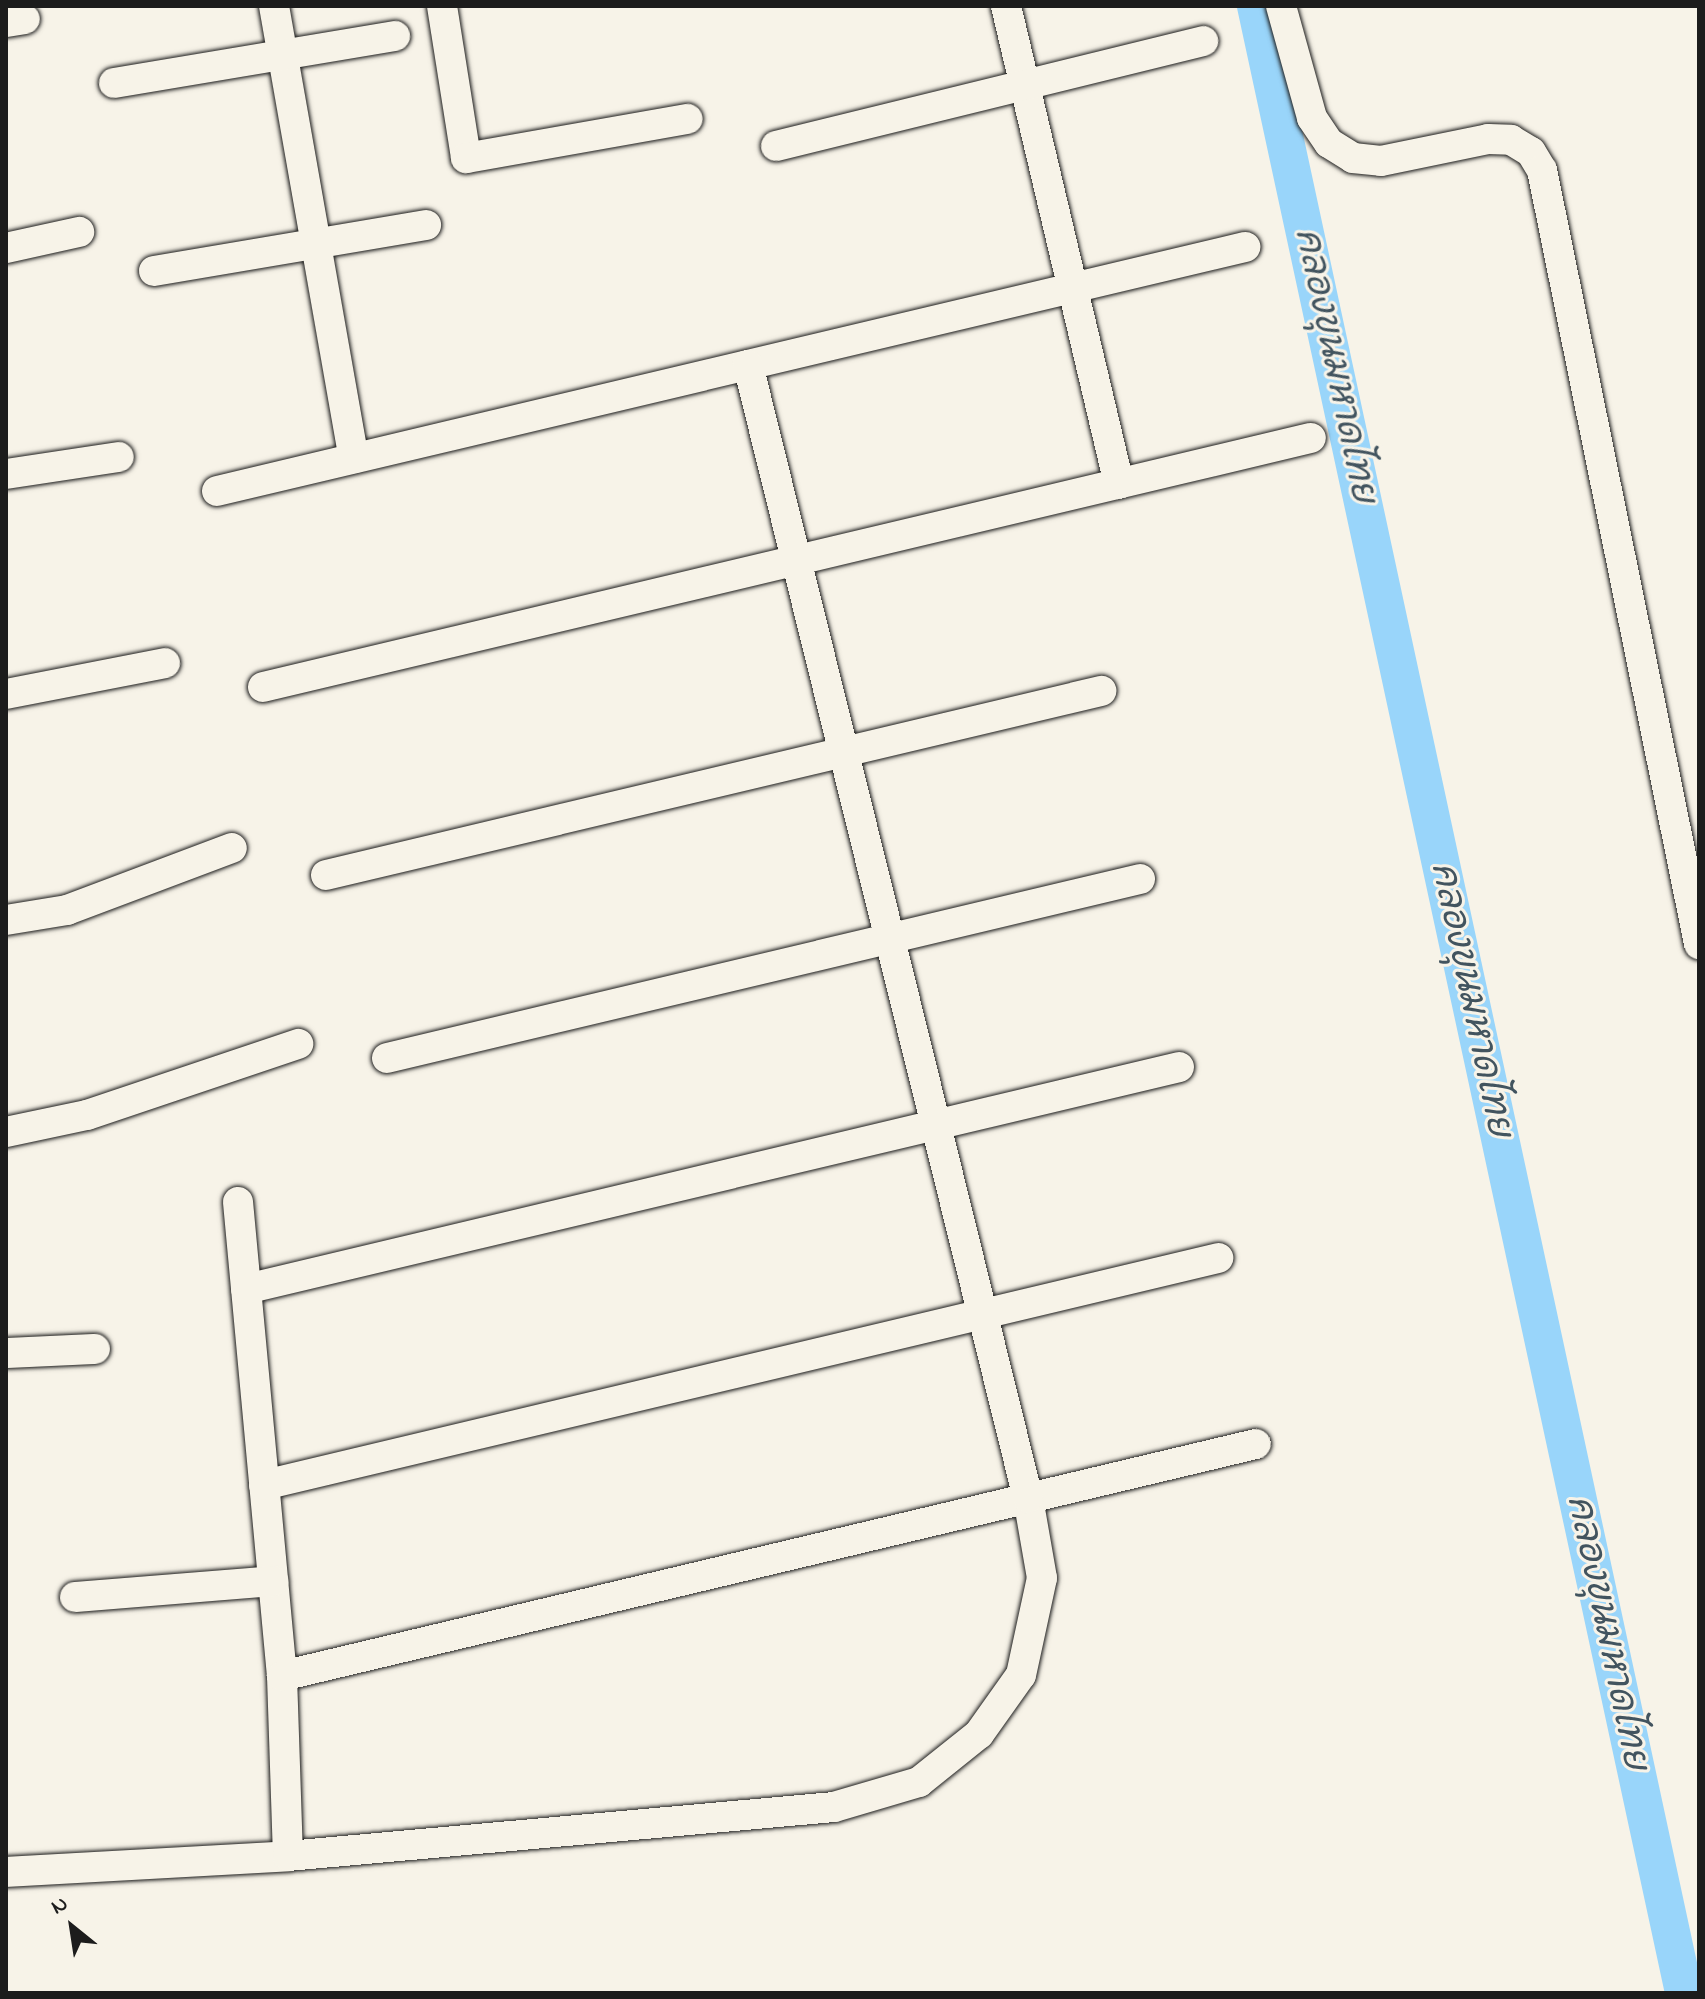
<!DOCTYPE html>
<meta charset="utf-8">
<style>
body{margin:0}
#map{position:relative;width:1705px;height:1999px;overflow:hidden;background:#f7f3e8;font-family:"Indie Flower","Playpen Sans Thai",sans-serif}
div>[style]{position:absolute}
.canal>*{height:38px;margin:-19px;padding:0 19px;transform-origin:19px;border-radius:19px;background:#99d5fa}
.roads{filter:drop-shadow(0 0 2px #1c1c1c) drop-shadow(0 0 2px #1c1c1c)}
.street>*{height:30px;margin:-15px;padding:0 15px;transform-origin:15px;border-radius:15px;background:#f7f3e8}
span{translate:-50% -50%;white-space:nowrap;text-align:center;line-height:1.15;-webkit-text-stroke:6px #f7f3e8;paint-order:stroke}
.water-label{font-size:36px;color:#42545f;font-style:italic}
.frame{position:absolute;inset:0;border:8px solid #1c1c1c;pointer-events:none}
.north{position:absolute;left:32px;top:1887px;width:80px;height:80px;-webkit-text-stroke:6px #f7f3e8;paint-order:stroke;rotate:330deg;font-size:22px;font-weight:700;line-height:32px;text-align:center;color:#1c1c1c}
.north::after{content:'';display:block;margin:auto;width:28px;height:36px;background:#1c1c1c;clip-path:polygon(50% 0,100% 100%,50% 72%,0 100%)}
</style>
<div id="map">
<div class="canal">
<div style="left:1256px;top:6px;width:2033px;rotate:77.84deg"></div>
</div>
<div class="roads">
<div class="street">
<div style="left:274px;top:6px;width:459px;rotate:80deg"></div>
<div style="left:442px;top:6px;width:154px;rotate:81deg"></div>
<div style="left:466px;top:158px;width:225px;rotate:-10deg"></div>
<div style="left:1006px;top:6px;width:491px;rotate:76.7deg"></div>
<div style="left:1281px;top:6px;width:116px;rotate:74.5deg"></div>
<div style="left:1312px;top:118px;width:30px;rotate:56deg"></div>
<div style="left:1329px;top:143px;width:28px;rotate:32deg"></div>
<div style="left:1353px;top:158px;width:28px;rotate:6deg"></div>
<div style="left:1381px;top:161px;width:109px;rotate:-11.6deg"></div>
<div style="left:1488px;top:139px;width:23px;rotate:2deg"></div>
<div style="left:1511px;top:140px;width:23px;rotate:31deg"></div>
<div style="left:1531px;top:152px;width:21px;rotate:59deg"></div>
<div style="left:1542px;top:170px;width:790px;rotate:78.53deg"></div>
<div style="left:6px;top:22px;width:19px;rotate:-9deg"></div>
<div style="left:114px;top:83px;width:285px;rotate:-9.5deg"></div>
<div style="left:776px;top:146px;width:440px;rotate:-13.8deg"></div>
<div style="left:6px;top:248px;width:75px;rotate:-12.4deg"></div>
<div style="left:154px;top:271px;width:276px;rotate:-9.6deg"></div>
<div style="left:6px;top:474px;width:114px;rotate:-8.6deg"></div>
<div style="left:217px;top:491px;width:1057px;rotate:-13.35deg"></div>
<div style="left:263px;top:687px;width:1077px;rotate:-13.37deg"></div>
<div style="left:6px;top:694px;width:162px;rotate:-11deg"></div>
<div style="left:326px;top:875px;width:797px;rotate:-13.36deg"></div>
<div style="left:6px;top:920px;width:62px;rotate:-9.3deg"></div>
<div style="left:67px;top:910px;width:176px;rotate:-20.6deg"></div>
<div style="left:387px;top:1058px;width:774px;rotate:-13.37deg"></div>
<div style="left:6px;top:1132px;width:83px;rotate:-11.9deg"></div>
<div style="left:87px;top:1115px;width:223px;rotate:-18.6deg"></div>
<div style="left:238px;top:1202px;width:476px;rotate:84.7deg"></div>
<div style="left:282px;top:1676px;width:180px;rotate:88.1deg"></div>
<div style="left:246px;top:1289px;width:959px;rotate:-13.38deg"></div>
<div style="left:6px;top:1353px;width:89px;rotate:-2.6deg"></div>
<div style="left:264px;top:1485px;width:981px;rotate:-13.38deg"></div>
<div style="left:75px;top:1597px;width:199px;rotate:-4.6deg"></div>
<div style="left:282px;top:1676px;width:1001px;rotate:-13.4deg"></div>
<div style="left:6px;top:1872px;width:282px;rotate:-3.2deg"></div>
<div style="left:288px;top:1856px;width:548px;rotate:-5.13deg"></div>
<div style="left:834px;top:1807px;width:89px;rotate:-16.4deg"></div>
<div style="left:919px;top:1782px;width:77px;rotate:-38.7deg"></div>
<div style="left:979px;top:1734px;width:72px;rotate:-54.6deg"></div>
<div style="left:1021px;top:1675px;width:99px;rotate:-77.8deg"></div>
<div style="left:1042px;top:1578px;width:81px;rotate:-99.9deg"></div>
<div style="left:1028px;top:1498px;width:1167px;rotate:-103.88deg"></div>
</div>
</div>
<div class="water-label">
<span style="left:1334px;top:366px;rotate:78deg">คลองขุนมหาดไทย</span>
<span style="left:1470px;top:1000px;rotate:78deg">คลองขุนมหาดไทย</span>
<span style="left:1606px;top:1633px;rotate:78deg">คลองขุนมหาดไทย</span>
</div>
<div class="frame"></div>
<div class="north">N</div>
</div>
